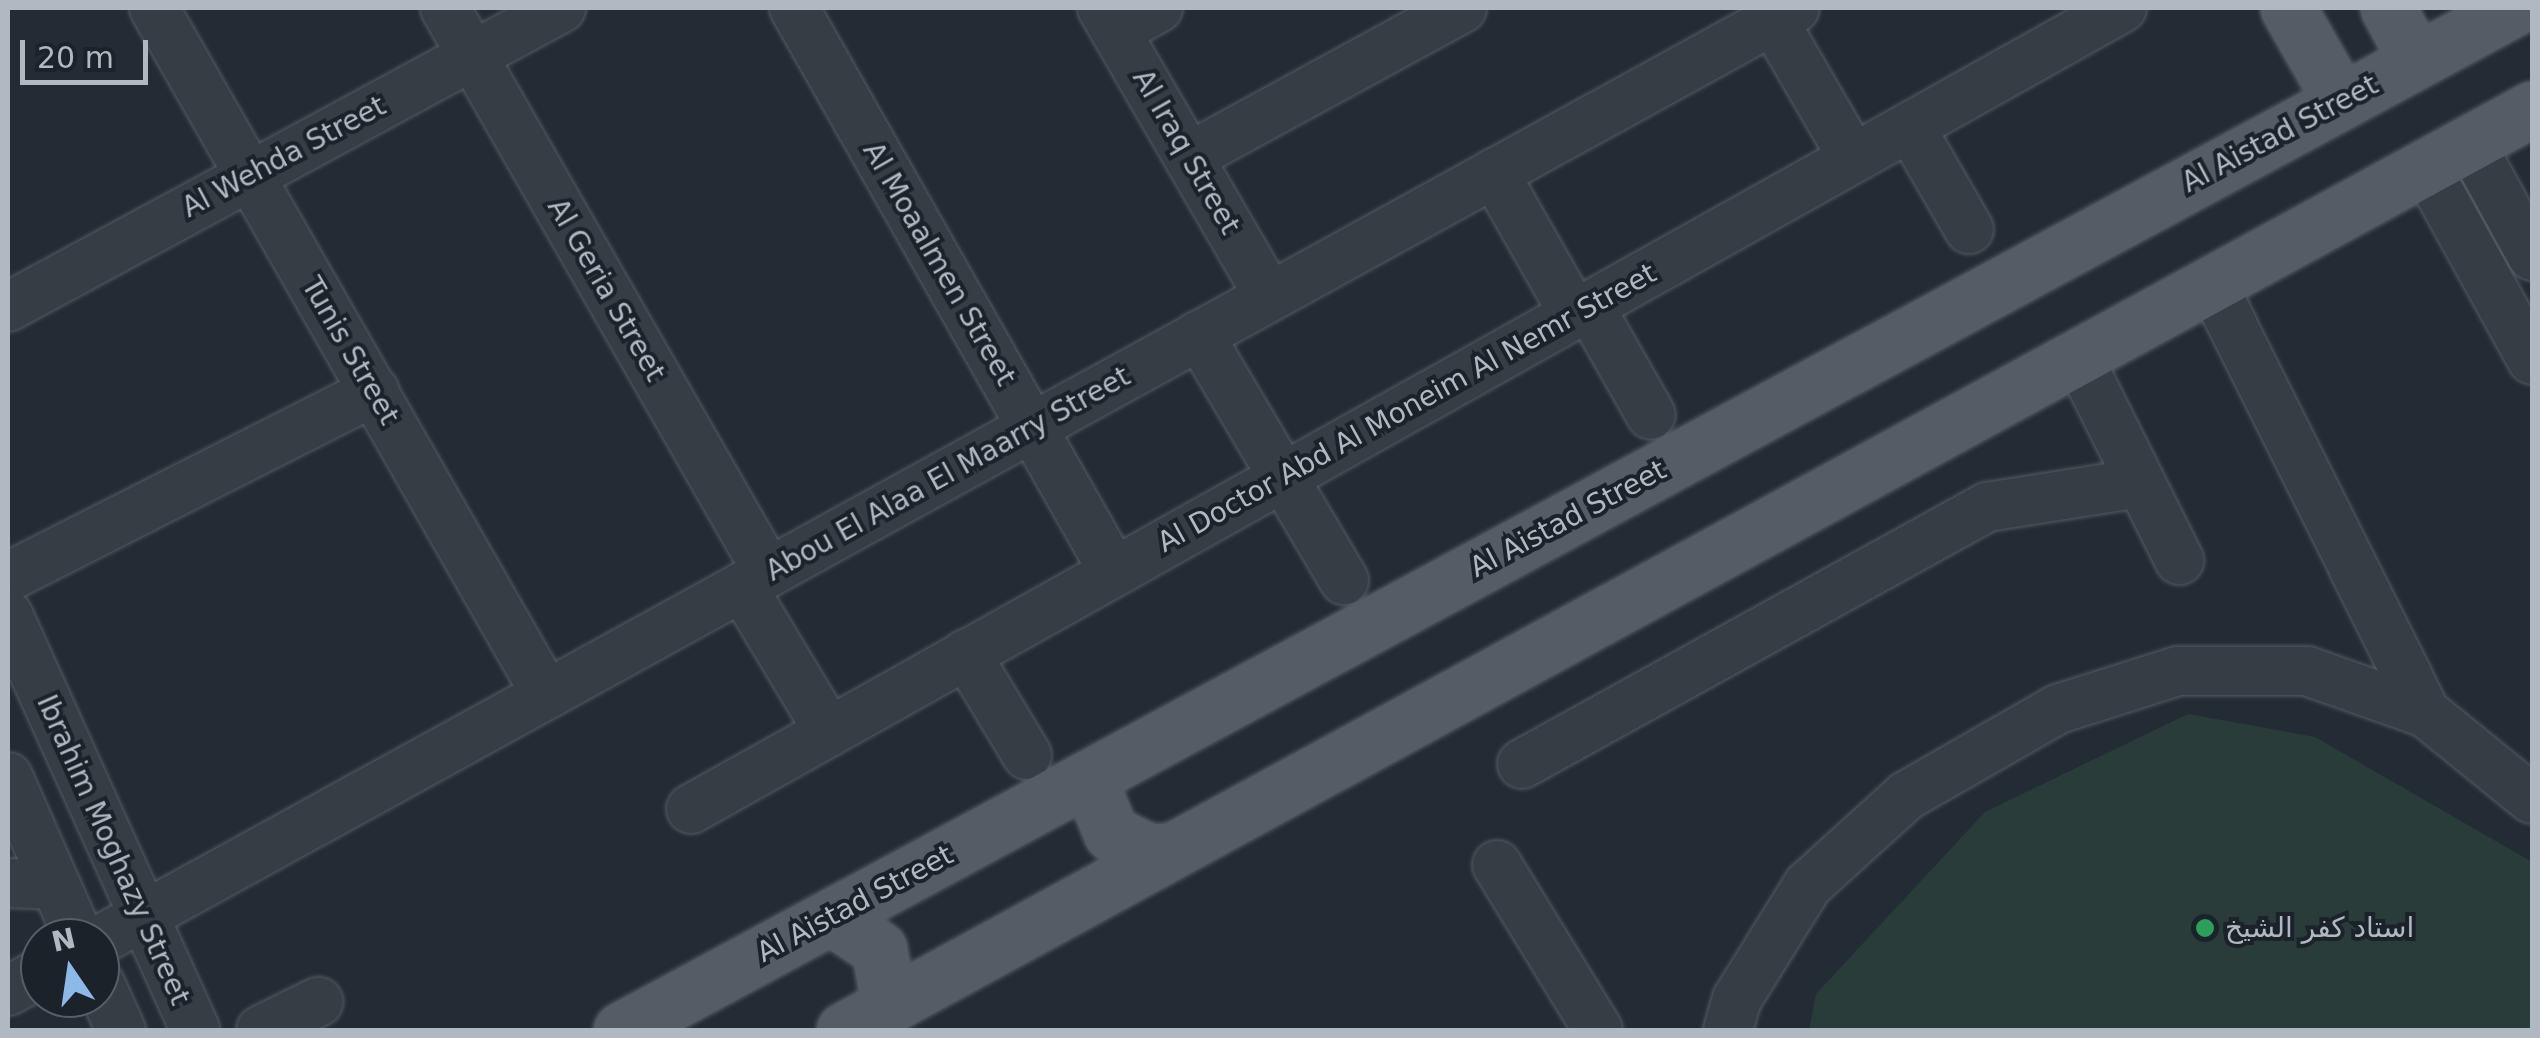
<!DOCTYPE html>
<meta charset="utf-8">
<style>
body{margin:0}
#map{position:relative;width:2540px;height:1038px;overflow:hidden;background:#232c34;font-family:"DejaVu Sans",Vazirmatn,sans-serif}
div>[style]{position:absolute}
.green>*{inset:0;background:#2a3c3a}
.roads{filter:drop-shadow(0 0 2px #535b63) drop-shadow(0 0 2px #535b63)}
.minor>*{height:48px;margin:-24px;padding:0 24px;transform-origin:24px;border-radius:24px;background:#363d45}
.major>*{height:55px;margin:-27.5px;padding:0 27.5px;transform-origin:27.5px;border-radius:27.5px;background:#545d65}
.dots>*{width:28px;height:28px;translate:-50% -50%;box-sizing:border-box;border:5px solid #1b222a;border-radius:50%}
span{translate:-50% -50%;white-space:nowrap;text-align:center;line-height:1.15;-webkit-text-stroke:8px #1b222a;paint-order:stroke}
.street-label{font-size:28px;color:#b0b8c2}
.poi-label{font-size:28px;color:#b0b8c2}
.left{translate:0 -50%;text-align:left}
.frame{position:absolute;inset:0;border:10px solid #b0b8c2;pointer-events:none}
.north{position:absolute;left:20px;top:918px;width:100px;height:100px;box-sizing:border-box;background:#1b222a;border:2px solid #575e67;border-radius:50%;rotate:347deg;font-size:28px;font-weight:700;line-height:40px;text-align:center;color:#b0b8c2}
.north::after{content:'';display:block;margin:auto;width:35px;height:45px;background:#8db9e9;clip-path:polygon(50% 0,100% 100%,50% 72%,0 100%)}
.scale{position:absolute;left:20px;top:40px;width:128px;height:45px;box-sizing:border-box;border:5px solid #b0b8c2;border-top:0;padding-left:12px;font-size:30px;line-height:35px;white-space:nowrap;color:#b0b8c2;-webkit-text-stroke:8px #1b222a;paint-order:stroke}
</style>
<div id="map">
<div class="green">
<div style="clip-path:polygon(2188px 714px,2315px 737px,2532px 862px,2532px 1030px,1809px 1030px,1816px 994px,1985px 812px)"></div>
</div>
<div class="roads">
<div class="minor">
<div style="left:154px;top:8px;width:790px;rotate:60.26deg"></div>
<div style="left:445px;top:8px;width:650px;rotate:60.2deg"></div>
<div style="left:794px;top:8px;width:648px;rotate:60.43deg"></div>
<div style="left:1102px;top:8px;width:333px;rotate:59.9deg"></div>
<div style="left:1766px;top:8px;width:173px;rotate:59.9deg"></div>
<div style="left:1116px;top:31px;width:48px;rotate:-28.7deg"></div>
<div style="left:1910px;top:127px;width:118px;rotate:60deg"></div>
<div style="left:2470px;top:143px;width:129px;rotate:61.2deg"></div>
<div style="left:1189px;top:157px;width:311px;rotate:-28.6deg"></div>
<div style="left:2426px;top:168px;width:219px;rotate:61.1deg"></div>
<div style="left:1494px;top:173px;width:162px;rotate:60.4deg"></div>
<div style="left:2212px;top:284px;width:479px;rotate:63.5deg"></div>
<div style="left:1589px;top:306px;width:125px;rotate:60.4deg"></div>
<div style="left:8px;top:307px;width:629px;rotate:-28.4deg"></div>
<div style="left:1199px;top:335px;width:285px;rotate:59.4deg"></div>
<div style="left:2078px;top:357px;width:227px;rotate:63.5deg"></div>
<div style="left:8px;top:577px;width:411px;rotate:-26.9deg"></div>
<div style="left:742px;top:587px;width:169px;rotate:59deg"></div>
<div style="left:8px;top:615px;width:455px;rotate:65.7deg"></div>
<div style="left:966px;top:654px;width:118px;rotate:58.9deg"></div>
<div style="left:1522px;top:764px;width:531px;rotate:-28.93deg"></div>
<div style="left:1987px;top:507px;width:155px;rotate:-8.9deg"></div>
<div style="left:8px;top:777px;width:176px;rotate:66.2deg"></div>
<div style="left:691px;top:809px;width:1640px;rotate:-29.24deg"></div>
<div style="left:1497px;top:865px;width:193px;rotate:58.5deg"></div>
<div style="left:8px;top:883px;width:47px;rotate:2.4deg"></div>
<div style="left:100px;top:940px;width:1934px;rotate:-28.8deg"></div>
<div style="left:100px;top:984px;width:51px;rotate:65.5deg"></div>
<div style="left:8px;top:991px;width:37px;rotate:-29deg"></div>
<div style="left:261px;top:1030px;width:64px;rotate:-26.2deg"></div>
<div style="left:1728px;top:1030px;width:32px;rotate:-74deg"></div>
<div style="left:1737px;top:999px;width:134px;rotate:-58.1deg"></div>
<div style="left:1808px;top:885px;width:132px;rotate:-42.2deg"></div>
<div style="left:1906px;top:796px;width:175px;rotate:-29.8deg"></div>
<div style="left:2058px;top:709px;width:126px;rotate:-17.6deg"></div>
<div style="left:2178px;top:671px;width:129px"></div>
<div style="left:2307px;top:671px;width:126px;rotate:19.4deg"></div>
<div style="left:2426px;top:713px;width:136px;rotate:39.1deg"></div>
</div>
<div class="major">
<div style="left:2288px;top:8px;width:107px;rotate:60.3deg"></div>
<div style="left:2388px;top:8px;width:59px;rotate:61.7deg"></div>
<div style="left:1098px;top:773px;width:21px;rotate:98deg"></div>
<div style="left:1095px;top:794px;width:42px;rotate:67.7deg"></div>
<div style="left:1111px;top:833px;width:43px;rotate:26deg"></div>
<div style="left:1150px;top:852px;width:22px;rotate:-5deg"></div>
<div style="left:831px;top:917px;width:58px;rotate:33.7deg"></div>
<div style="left:879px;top:949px;width:58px;rotate:80deg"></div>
<div style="left:621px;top:1030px;width:2151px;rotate:-28.36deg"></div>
<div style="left:844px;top:1030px;width:1923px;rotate:-28.62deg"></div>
</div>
</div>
<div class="dots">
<div style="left:2205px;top:928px;background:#2e9e5b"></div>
</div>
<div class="street-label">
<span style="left:2280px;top:134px;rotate:-28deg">Al Aistad Street</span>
<span style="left:1186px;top:152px;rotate:60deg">Al Iraq Street</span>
<span style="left:284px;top:157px;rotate:-28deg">Al Wehda Street</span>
<span style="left:939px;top:264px;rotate:60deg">Al Moaalmen Street</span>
<span style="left:606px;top:290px;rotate:60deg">Al Geria Street</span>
<span style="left:350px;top:351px;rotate:60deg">Tunis Street</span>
<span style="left:1407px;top:408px;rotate:-29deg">Al Doctor Abd Al Moneim Al Nemr Street</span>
<span style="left:948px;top:474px;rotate:-29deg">Abou El Alaa El Maarry Street</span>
<span style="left:1568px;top:519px;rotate:-28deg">Al Aistad Street</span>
<span style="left:113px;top:850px;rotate:66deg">Ibrahim Moghazy Street</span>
<span style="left:855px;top:904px;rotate:-28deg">Al Aistad Street</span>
</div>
<div class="poi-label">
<span class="left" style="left:2225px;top:928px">استاد كفر الشيخ</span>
</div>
<div class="frame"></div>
<div class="north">N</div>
<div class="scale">20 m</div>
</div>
